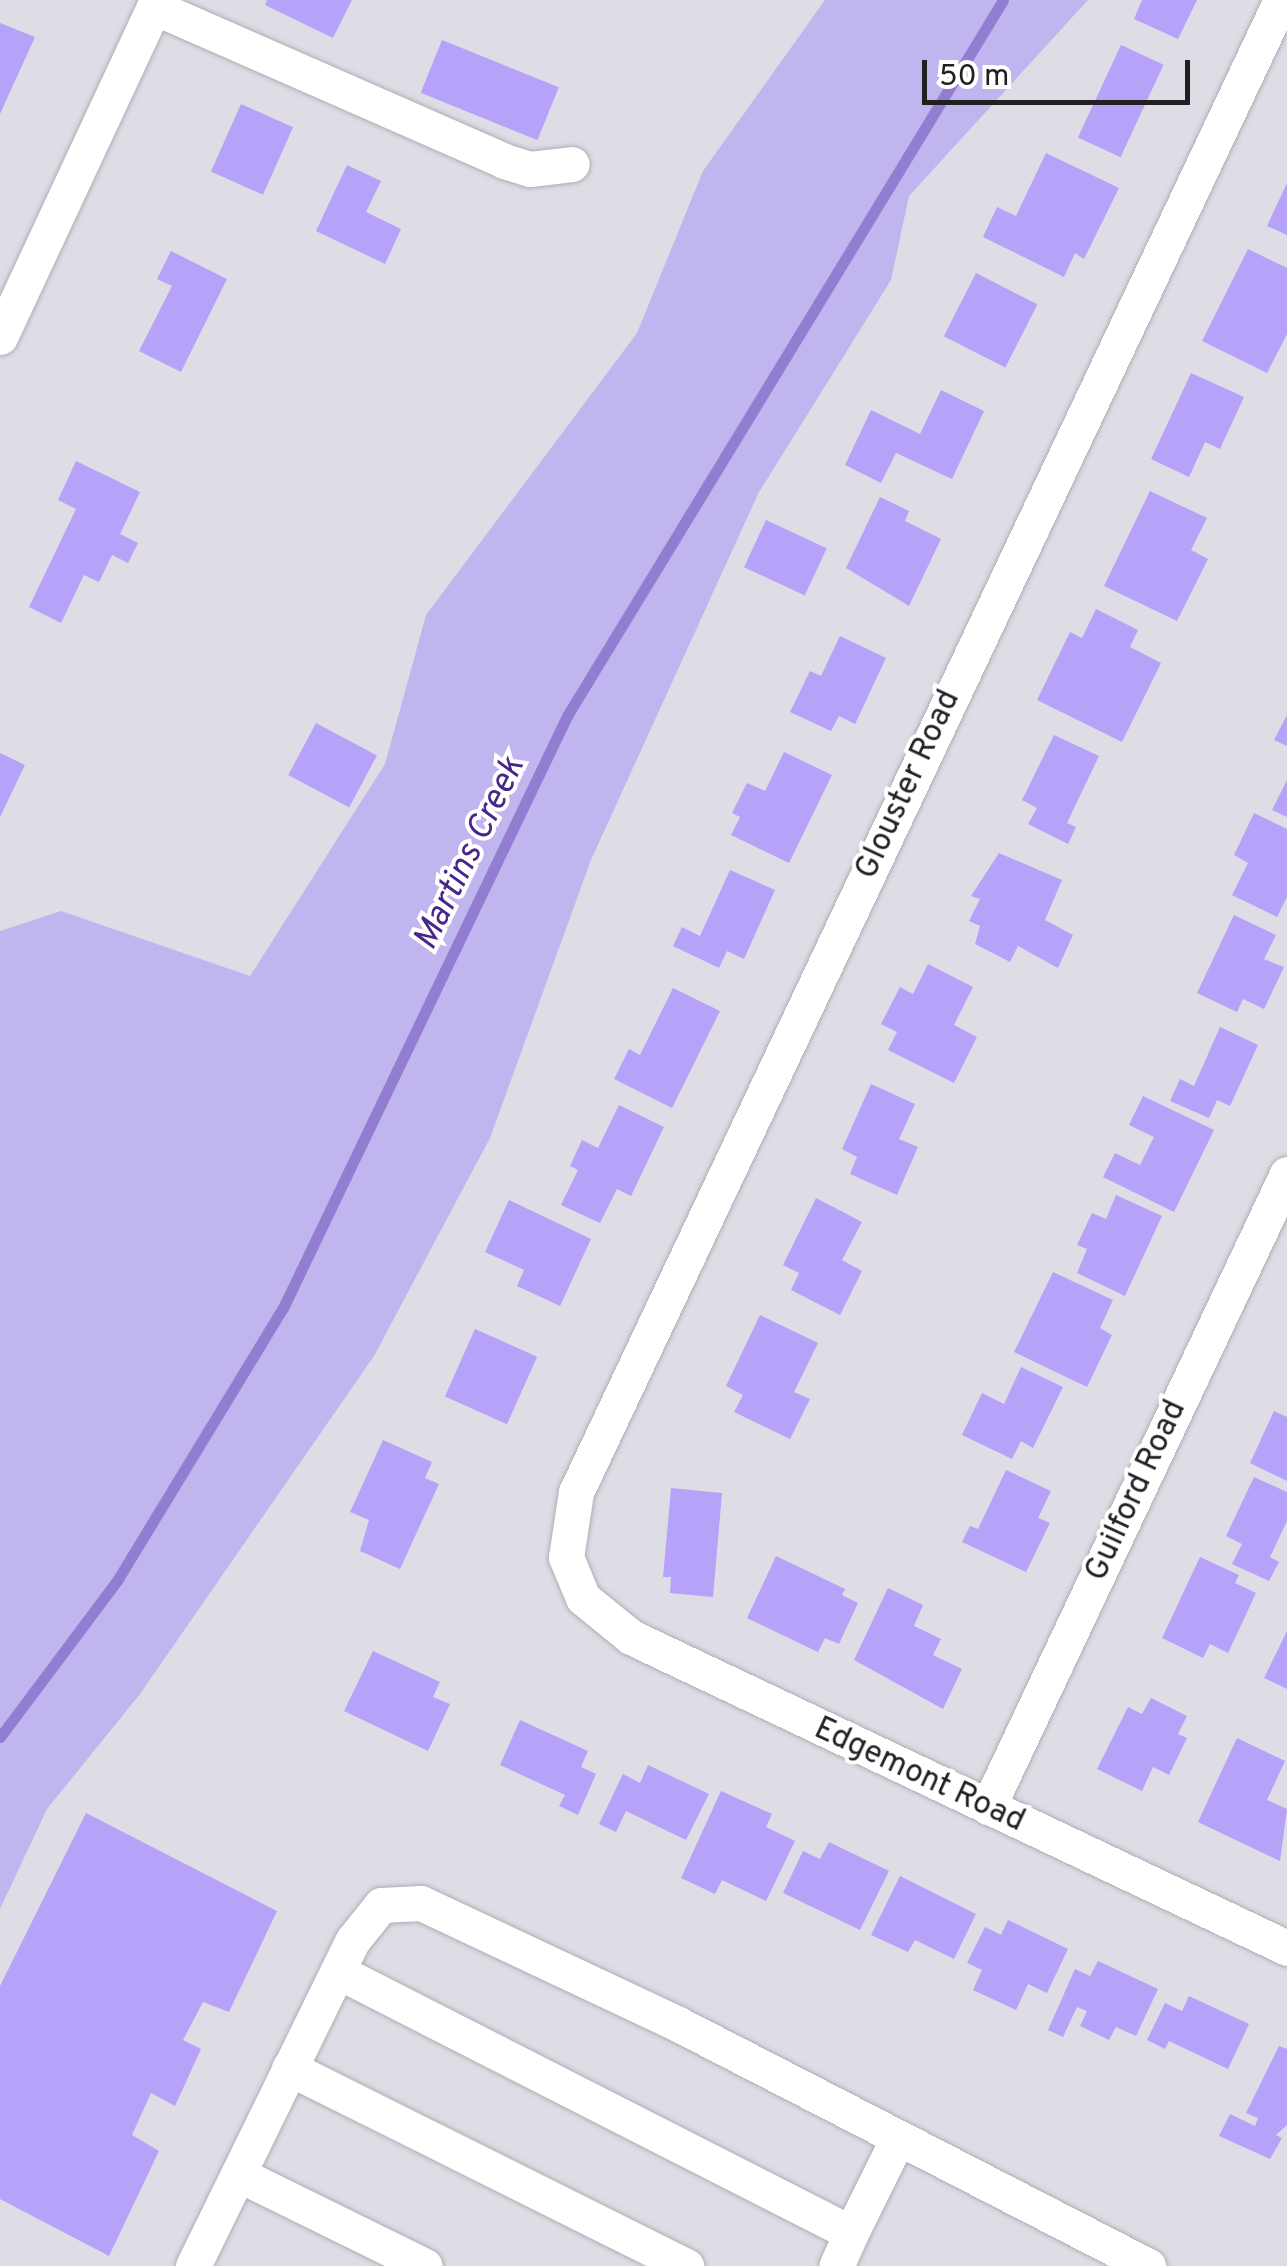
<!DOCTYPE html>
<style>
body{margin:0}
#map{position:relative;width:1287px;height:2266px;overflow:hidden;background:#dedde5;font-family:Overpass,sans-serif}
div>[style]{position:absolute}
.green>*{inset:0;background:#c1b5ef}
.stream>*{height:11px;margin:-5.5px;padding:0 5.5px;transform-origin:5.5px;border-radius:5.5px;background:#927dd0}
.building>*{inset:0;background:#b6a2f8;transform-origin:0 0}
.roads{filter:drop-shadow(0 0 2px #afadb5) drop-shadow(0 0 2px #afadb5)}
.minor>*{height:35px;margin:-17.5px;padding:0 17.5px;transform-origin:17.5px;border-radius:17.5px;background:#fff}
span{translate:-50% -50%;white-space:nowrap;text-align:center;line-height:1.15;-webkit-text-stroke:8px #fff;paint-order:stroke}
.street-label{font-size:32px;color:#201f22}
.water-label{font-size:35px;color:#492789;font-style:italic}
.scale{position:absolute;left:922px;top:60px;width:268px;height:45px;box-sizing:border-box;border:5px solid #201f22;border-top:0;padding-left:12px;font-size:30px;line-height:35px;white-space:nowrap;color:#201f22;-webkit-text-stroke:8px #fff;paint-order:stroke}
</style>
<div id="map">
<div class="green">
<div style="clip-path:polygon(825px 0,1088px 0,909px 196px,891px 280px,758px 494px,591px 860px,490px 1138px,374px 1356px,140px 1694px,47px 1809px,0 1909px,0 931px,61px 911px,250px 976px,385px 764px,426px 615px,637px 333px,703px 171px)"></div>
</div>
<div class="stream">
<div style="left:0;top:1737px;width:197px;rotate:-53.2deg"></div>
<div style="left:118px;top:1579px;width:317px;rotate:-58.7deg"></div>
<div style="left:283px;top:1308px;width:657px;rotate:-64.37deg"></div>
<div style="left:567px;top:716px;width:838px;rotate:-58.66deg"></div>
</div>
<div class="building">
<div style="clip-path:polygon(267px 0,352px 0,333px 38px,265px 5px)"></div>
<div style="clip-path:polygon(1142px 0,1197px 0,1178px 39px,1134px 19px)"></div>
<div style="clip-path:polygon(0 23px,35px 37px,0 114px)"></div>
<div style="left:442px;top:40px;width:126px;height:57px;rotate:22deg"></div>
<div style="left:1121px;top:45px;width:47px;height:102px;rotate:25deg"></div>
<div style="left:241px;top:104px;width:57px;height:74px;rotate:24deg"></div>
<div style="clip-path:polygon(1046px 153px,1119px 188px,1084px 259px,1075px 253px,1064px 277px,983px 237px,997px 207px,1016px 216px)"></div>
<div style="clip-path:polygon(347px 165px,381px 181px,366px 212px,401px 229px,385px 264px,316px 231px)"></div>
<div style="clip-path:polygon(1287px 183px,1287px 235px,1267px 226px)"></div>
<div style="clip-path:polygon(1248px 249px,1287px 268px,1287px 334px,1267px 373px,1202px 341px)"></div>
<div style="clip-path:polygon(171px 251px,227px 279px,181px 372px,139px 351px,172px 286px,157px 279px)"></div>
<div style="left:976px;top:273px;width:69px;height:71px;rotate:27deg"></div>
<div style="clip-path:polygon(1191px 373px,1244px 397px,1220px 449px,1205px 442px,1189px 477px,1151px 459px)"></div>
<div style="clip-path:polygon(941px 390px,984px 411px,952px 479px,896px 453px,881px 483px,845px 465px,871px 410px,920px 434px)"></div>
<div style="clip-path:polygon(76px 461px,140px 492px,120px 534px,138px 543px,128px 563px,112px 555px,99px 582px,84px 575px,61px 623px,29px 607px,76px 509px,58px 500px)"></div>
<div style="clip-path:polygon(1150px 491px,1207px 518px,1191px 550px,1208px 559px,1177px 621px,1104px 586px)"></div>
<div style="clip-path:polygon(880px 497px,909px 511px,905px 521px,941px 539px,909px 606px,846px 568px)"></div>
<div style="left:766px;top:520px;width:67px;height:52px;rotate:25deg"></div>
<div style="clip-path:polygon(1096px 609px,1138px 630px,1130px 647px,1161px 663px,1122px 742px,1037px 700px,1070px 632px,1082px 638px)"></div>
<div style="clip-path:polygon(840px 636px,886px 658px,855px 724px,839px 716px,831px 731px,790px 712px,810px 671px,821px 676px)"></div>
<div style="clip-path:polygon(1287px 715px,1287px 746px,1274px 740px)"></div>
<div style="left:316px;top:723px;width:69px;height:59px;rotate:28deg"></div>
<div style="clip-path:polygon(1054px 735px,1099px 756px,1067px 823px,1076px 827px,1068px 844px,1028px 824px,1037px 808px,1022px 800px)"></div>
<div style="clip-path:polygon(784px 752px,832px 775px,789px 863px,731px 835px,740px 817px,732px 813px,747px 783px,765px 791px)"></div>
<div style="clip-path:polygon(0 753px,25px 765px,0 817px)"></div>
<div style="clip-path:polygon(1287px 780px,1287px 817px,1272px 810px)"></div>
<div style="clip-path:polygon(1254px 813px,1287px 829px,1287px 897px,1277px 917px,1232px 895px,1248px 863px,1234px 855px)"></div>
<div style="clip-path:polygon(999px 853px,1062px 880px,1045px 920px,1073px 935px,1058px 968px,1018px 946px,1010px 962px,975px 944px,980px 926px,969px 921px,980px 899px,971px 896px)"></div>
<div style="clip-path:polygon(730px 870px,775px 890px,744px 959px,727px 951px,719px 968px,673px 946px,682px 927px,700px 936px)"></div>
<div style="clip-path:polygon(1234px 915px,1276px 935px,1264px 959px,1284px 967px,1264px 1009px,1243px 999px,1237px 1012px,1197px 993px)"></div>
<div style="clip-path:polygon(928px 964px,973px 987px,954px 1025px,977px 1037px,954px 1083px,888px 1050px,897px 1032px,881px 1024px,900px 987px,913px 994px)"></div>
<div style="clip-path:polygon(673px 988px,720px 1011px,672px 1108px,614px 1079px,629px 1049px,640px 1055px)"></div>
<div style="clip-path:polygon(1220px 1027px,1258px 1045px,1230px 1106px,1217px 1100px,1209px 1118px,1170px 1101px,1180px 1079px,1194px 1086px)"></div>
<div style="clip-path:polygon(871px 1084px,915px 1104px,899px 1139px,918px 1147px,897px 1195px,850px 1174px,857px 1157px,842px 1149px)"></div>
<div style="clip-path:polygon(1143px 1096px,1214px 1130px,1174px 1212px,1103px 1177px,1115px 1153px,1140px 1165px,1154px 1137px,1129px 1125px)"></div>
<div style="clip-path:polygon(619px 1105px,664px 1127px,631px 1196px,617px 1189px,600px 1223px,561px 1205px,578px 1170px,570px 1166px,582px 1140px,598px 1148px)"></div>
<div style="clip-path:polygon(1116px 1195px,1162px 1216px,1125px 1296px,1077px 1273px,1087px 1249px,1077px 1245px,1092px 1213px,1106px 1219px)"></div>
<div style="clip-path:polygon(816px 1198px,862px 1222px,842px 1260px,862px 1271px,840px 1315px,791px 1290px,799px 1273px,783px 1265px)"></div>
<div style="clip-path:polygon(509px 1200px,591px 1239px,560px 1306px,517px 1286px,524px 1270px,485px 1252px)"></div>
<div style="clip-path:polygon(1053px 1272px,1113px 1300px,1100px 1328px,1112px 1335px,1087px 1387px,1014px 1352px)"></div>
<div style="clip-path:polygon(760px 1315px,818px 1343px,794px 1392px,810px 1399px,790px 1439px,734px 1412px,743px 1395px,726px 1386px)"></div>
<div style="left:475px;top:1329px;width:68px;height:74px;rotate:24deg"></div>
<div style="clip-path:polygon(1021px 1367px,1063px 1387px,1033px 1448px,1021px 1441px,1012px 1459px,962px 1435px,982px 1393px,1004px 1404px)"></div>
<div style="clip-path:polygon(1274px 1411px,1287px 1417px,1287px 1481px,1250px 1463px)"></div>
<div style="clip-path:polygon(383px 1440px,432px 1462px,425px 1478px,439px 1484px,400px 1569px,360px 1551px,369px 1520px,350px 1512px)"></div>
<div style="clip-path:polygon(1006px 1470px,1051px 1491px,1038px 1518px,1050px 1523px,1026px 1572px,962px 1542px,970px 1526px,978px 1529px)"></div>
<div style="clip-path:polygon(1254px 1477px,1287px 1492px,1287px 1521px,1270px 1557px,1279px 1562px,1269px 1581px,1232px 1564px,1242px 1544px,1226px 1536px)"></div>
<div style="clip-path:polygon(671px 1488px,722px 1493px,713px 1597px,670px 1593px,671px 1577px,663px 1577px)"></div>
<div style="clip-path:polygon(776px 1556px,845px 1589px,842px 1595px,858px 1603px,839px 1644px,825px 1638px,818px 1652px,747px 1618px)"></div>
<div style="clip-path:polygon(1200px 1557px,1239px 1575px,1235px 1583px,1256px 1593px,1228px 1653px,1210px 1644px,1203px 1658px,1162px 1638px)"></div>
<div style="clip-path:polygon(888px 1588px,923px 1605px,914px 1626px,941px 1639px,933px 1655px,962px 1669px,943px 1709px,854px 1660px)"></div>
<div style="clip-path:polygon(1287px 1631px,1287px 1689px,1264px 1678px)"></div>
<div style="clip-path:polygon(373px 1651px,440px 1682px,433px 1697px,450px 1704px,428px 1751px,344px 1711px)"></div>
<div style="clip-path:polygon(1151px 1698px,1187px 1716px,1178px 1734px,1187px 1738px,1169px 1775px,1153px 1767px,1142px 1791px,1097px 1769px,1128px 1707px,1142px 1714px)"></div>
<div style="clip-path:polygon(520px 1720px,588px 1751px,581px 1767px,596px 1774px,578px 1815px,559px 1806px,565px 1795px,500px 1765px)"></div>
<div style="clip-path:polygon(1237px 1738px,1285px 1761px,1267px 1800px,1287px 1809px,1280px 1861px,1198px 1822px)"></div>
<div style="clip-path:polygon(648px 1765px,709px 1794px,686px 1840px,626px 1811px,616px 1832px,599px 1824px,623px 1774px,640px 1783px)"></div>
<div style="clip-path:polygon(721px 1791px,772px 1814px,766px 1827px,795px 1841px,766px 1901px,722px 1880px,715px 1894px,681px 1878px)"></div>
<div style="clip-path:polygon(86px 1813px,277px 1911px,229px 2012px,203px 2002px,183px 2040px,201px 2049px,175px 2106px,151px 2093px,132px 2135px,159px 2151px,109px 2256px,0 2199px,0 1986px)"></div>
<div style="clip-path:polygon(829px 1842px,889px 1871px,860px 1930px,783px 1893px,803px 1851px,820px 1859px)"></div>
<div style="clip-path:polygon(900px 1876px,976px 1914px,954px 1959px,915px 1940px,908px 1952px,871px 1935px)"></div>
<div style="clip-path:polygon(1008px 1920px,1068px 1949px,1047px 1993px,1028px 1984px,1016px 2010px,973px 1990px,982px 1970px,967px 1963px,985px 1927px,1001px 1935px)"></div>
<div style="clip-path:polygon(1098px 1961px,1158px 1989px,1136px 2036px,1116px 2027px,1109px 2040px,1080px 2026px,1087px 2011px,1077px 2007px,1063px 2037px,1048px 2030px,1075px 1969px,1090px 1976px)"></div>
<div style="clip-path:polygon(1189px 1996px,1249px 2024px,1228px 2069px,1169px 2041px,1165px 2049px,1147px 2040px,1165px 2003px,1182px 2011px)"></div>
<div style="clip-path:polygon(1279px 2046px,1287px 2049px,1287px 2125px,1276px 2135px,1282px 2138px,1270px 2159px,1219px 2136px,1230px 2114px,1255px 2126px,1258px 2118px,1246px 2113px)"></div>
</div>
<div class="roads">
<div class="minor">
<div style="left:1281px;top:0;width:1650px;rotate:115.29deg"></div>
<div style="left:576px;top:1492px;width:66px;rotate:98.7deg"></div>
<div style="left:566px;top:1557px;width:44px;rotate:67.5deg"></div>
<div style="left:583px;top:1598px;width:62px;rotate:39.1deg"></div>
<div style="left:631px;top:1637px;width:726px;rotate:25.36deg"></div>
<div style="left:154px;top:7px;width:382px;rotate:23.7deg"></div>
<div style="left:504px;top:161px;width:27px;rotate:17deg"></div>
<div style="left:530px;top:169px;width:42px;rotate:-6.8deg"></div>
<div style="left:0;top:337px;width:372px;rotate:-65deg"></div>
<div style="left:988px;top:1807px;width:700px;rotate:-64.72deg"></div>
<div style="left:341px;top:1973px;width:572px;rotate:27.01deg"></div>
<div style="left:851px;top:2233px;width:36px;rotate:114deg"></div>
<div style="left:289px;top:2068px;width:444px;rotate:26.5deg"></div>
<div style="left:238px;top:2174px;width:208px;rotate:26.2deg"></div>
<div style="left:851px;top:2233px;width:104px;rotate:-63.7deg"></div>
<div style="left:193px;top:2266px;width:363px;rotate:-63.9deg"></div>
<div style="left:353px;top:1940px;width:45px;rotate:-51.3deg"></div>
<div style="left:381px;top:1905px;width:40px;rotate:-2.9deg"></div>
<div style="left:421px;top:1903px;width:284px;rotate:25.2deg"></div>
<div style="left:678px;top:2024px;width:529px;rotate:27.24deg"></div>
</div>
</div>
<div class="street-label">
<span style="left:909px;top:785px;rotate:-65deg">Glouster Road</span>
<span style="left:1137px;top:1491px;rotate:-65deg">Guilford Road</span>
<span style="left:919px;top:1776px;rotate:25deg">Edgemont Road</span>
</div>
<div class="water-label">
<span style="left:470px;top:854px;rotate:-64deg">Martins Creek</span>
</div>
<div class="scale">50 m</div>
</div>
